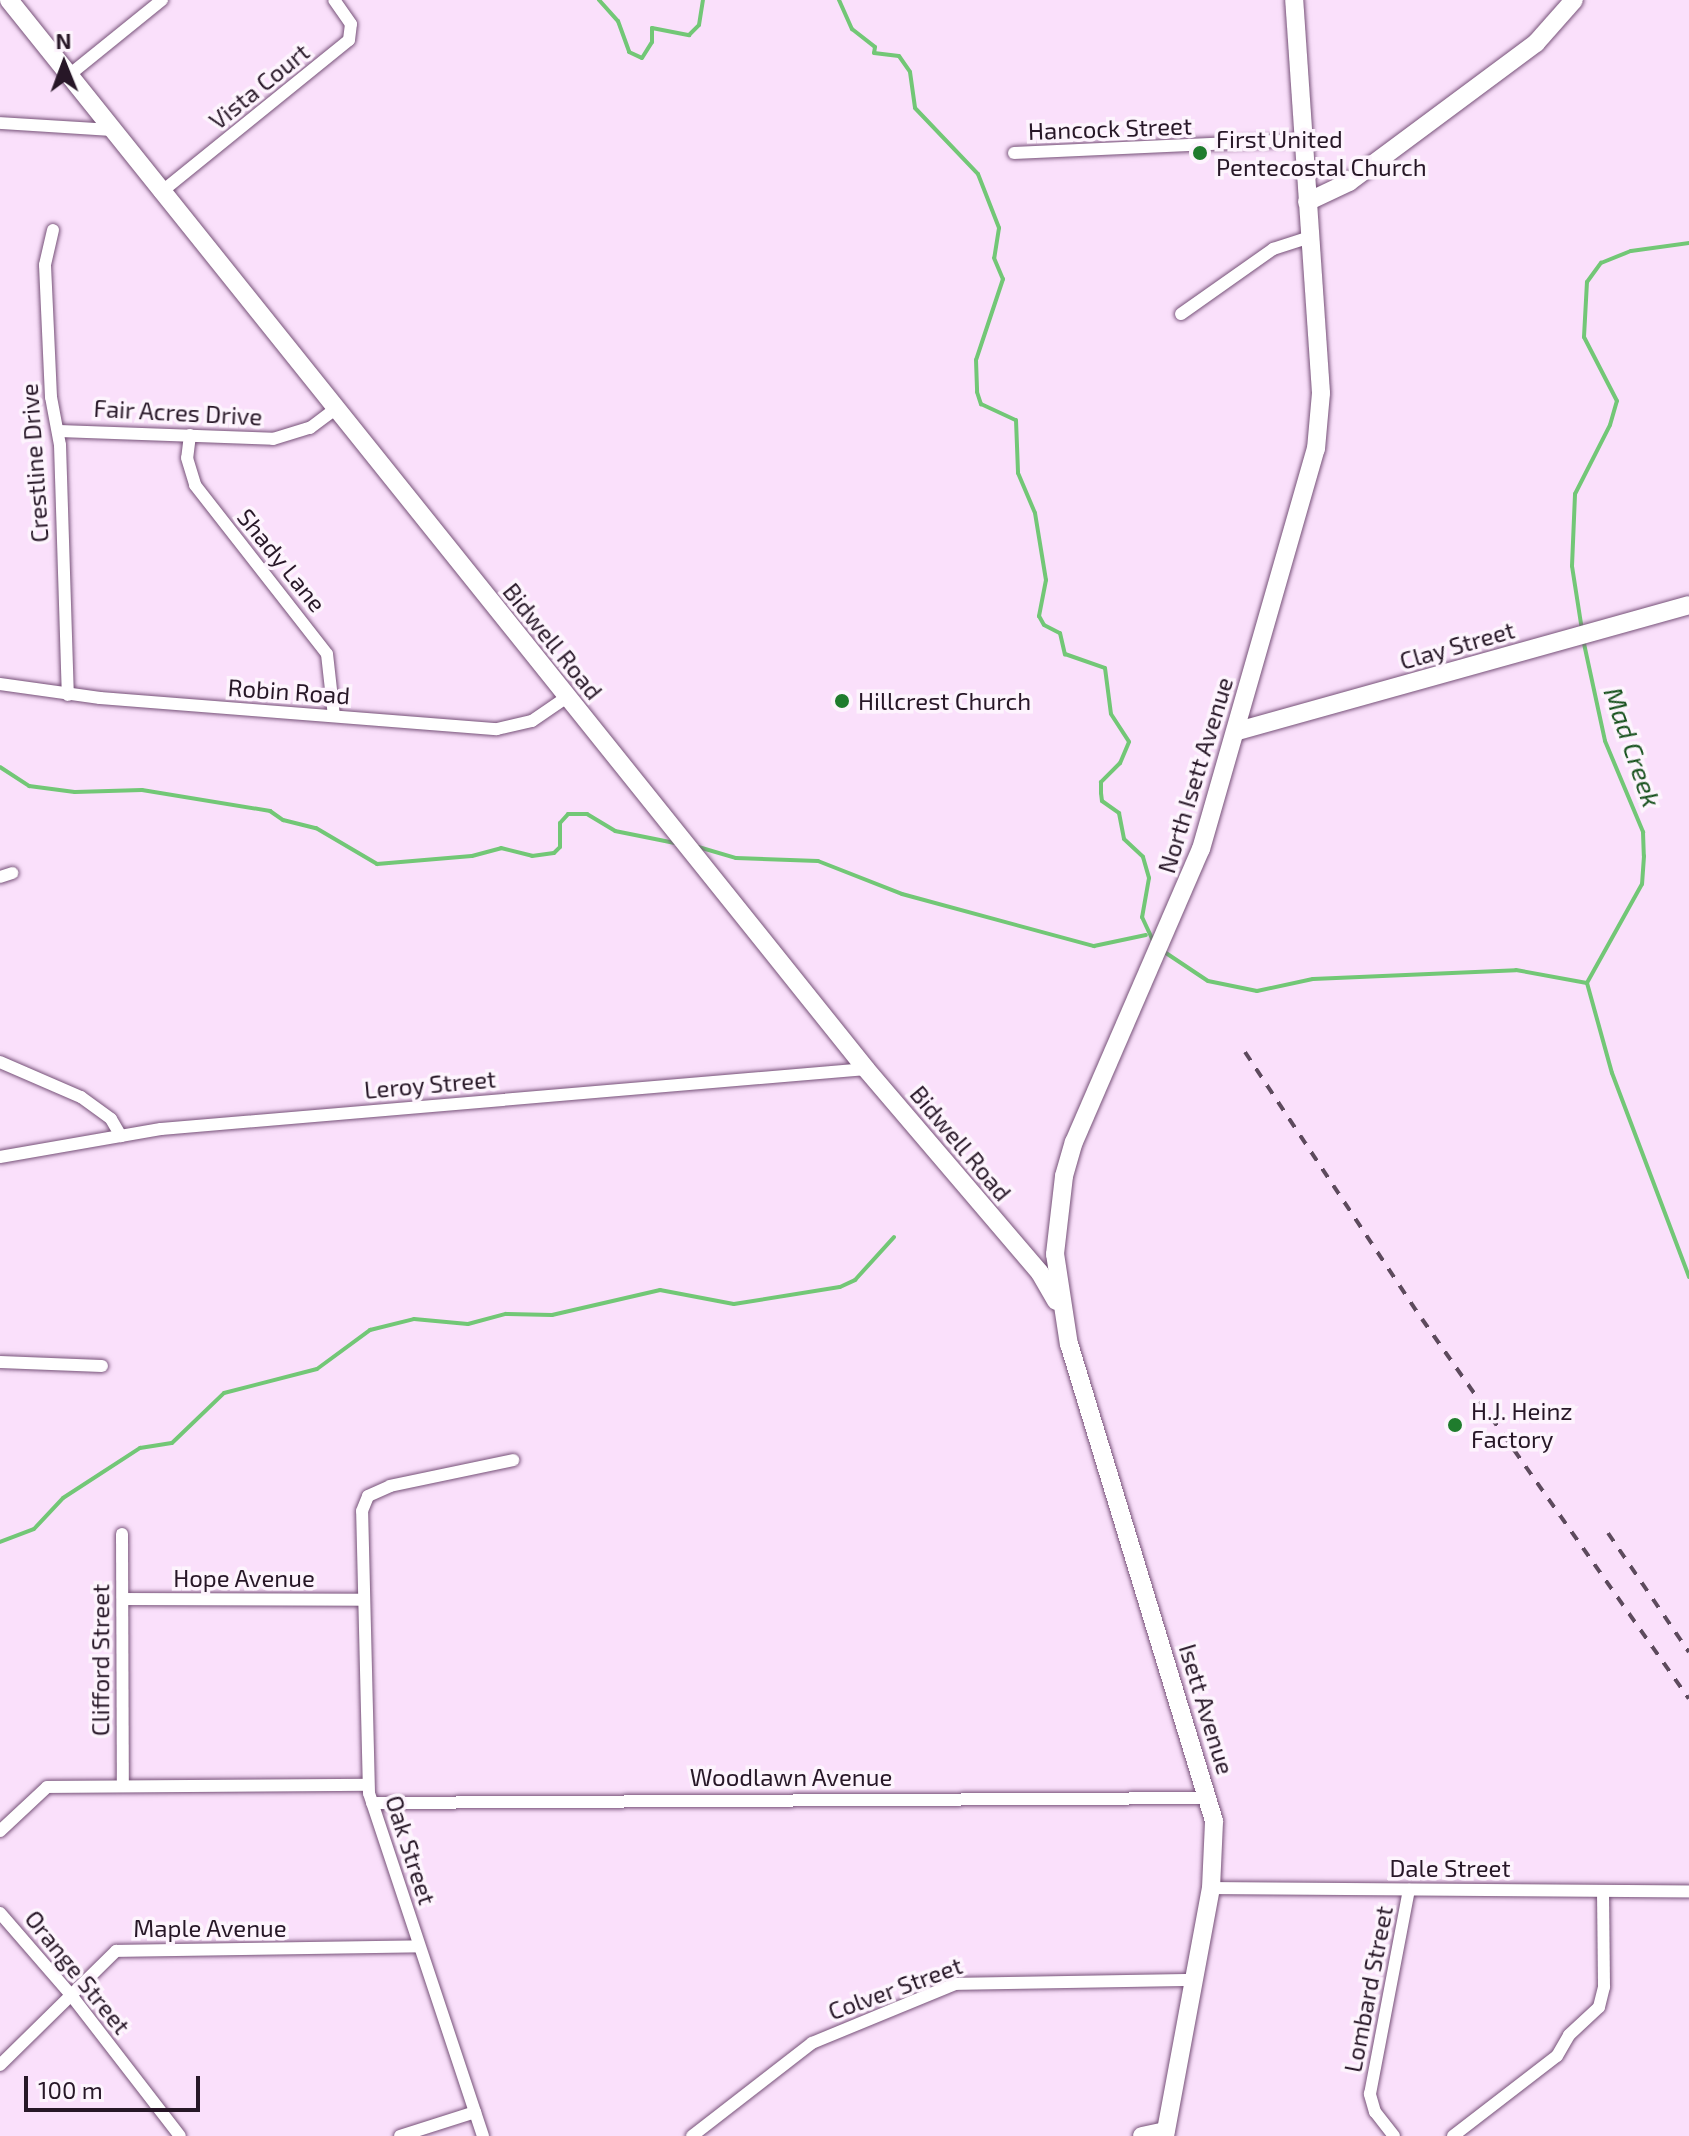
<!DOCTYPE html>
<style>
body{margin:0}
#map{position:relative;width:1689px;height:2136px;overflow:hidden;background:#fae0fb;font-family:"Exo 2",sans-serif}
div>[style]{position:absolute}
.stream>*{height:4px;margin:-2px;padding:0 2px;transform-origin:2px;border-radius:2px;background:#72c776}
.roads{filter:drop-shadow(0 0 2px #765178) drop-shadow(0 0 2px #765178)}
.street>*{height:12px;margin:-6px;padding:0 6px;transform-origin:6px;border-radius:6px;background:#fff}
.secondary>*{height:18px;margin:-9px;padding:0 9px;transform-origin:9px;border-radius:9px;background:#fff}
.rail>*{height:4px;margin-top:-2px;transform-origin:0;background:repeating-linear-gradient(90deg,#5d4a5d 0 10px,transparent 0 20px)}
.dots>*{width:22px;height:22px;translate:-50% -50%;box-sizing:border-box;border:4px solid #fdf4fd;border-radius:50%}
span{translate:-50% -50%;white-space:nowrap;text-align:center;line-height:1.15;-webkit-text-stroke:7px #fdf4fd;paint-order:stroke}
.street-label{font-size:24px;color:#271727}
.poi-label{font-size:24px;color:#271727}
.left{translate:0 -50%;text-align:left}
.water-label{font-size:26px;color:#19531f;font-style:italic}
.north{position:absolute;left:24px;top:24px;width:80px;height:80px;-webkit-text-stroke:6px #fdf4fd;paint-order:stroke;rotate:359deg;font-size:22px;font-weight:700;line-height:32px;text-align:center;color:#271727}
.north::after{content:'';display:block;margin:auto;width:28px;height:36px;background:#271727;clip-path:polygon(50% 0,100% 100%,50% 72%,0 100%)}
.scale{position:absolute;left:24px;top:2076px;width:176px;height:36px;box-sizing:border-box;border:4px solid #271727;border-top:0;padding-left:10px;font-size:24px;line-height:28px;white-space:nowrap;color:#271727;-webkit-text-stroke:6px #fdf4fd;paint-order:stroke}
</style>
<div id="map">
<div class="stream">
<div style="left:599px;top:0;width:28px;rotate:48deg"></div>
<div style="left:618px;top:21px;width:33px;rotate:70deg"></div>
<div style="left:629px;top:52px;width:14px;rotate:25deg"></div>
<div style="left:642px;top:58px;width:19px;rotate:-58deg"></div>
<div style="left:652px;top:42px;width:14px;rotate:-90deg"></div>
<div style="left:652px;top:28px;width:38px;rotate:11deg"></div>
<div style="left:689px;top:35px;width:14px;rotate:-45deg"></div>
<div style="left:699px;top:25px;width:25px;rotate:-81deg"></div>
<div style="left:839px;top:0;width:32px;rotate:66deg"></div>
<div style="left:852px;top:29px;width:29px;rotate:38deg"></div>
<div style="left:875px;top:47px;width:6px;rotate:99deg"></div>
<div style="left:874px;top:53px;width:25px;rotate:7deg"></div>
<div style="left:899px;top:56px;width:19px;rotate:55deg"></div>
<div style="left:910px;top:72px;width:36px;rotate:82deg"></div>
<div style="left:915px;top:108px;width:91px;rotate:46.3deg"></div>
<div style="left:978px;top:174px;width:58px;rotate:68.7deg"></div>
<div style="left:999px;top:228px;width:30px;rotate:99deg"></div>
<div style="left:994px;top:258px;width:23px;rotate:67deg"></div>
<div style="left:1003px;top:279px;width:85px;rotate:108.4deg"></div>
<div style="left:976px;top:360px;width:32px;rotate:88deg"></div>
<div style="left:977px;top:392px;width:13px;rotate:72deg"></div>
<div style="left:981px;top:404px;width:38px;rotate:25deg"></div>
<div style="left:1016px;top:420px;width:53px;rotate:87.8deg"></div>
<div style="left:1018px;top:473px;width:43px;rotate:67deg"></div>
<div style="left:1035px;top:513px;width:68px;rotate:80.7deg"></div>
<div style="left:1046px;top:580px;width:37px;rotate:101deg"></div>
<div style="left:1039px;top:616px;width:10px;rotate:61deg"></div>
<div style="left:1044px;top:625px;width:18px;rotate:27deg"></div>
<div style="left:1060px;top:633px;width:22px;rotate:77deg"></div>
<div style="left:1065px;top:654px;width:42px;rotate:19.3deg"></div>
<div style="left:1105px;top:668px;width:46px;rotate:82.6deg"></div>
<div style="left:1111px;top:714px;width:33px;rotate:57deg"></div>
<div style="left:1129px;top:742px;width:23px;rotate:113deg"></div>
<div style="left:1120px;top:763px;width:27px;rotate:135deg"></div>
<div style="left:1101px;top:782px;width:11px;rotate:90deg"></div>
<div style="left:1101px;top:793px;width:8px;rotate:83deg"></div>
<div style="left:1102px;top:801px;width:21px;rotate:35deg"></div>
<div style="left:1119px;top:813px;width:26px;rotate:79deg"></div>
<div style="left:1124px;top:839px;width:26px;rotate:43deg"></div>
<div style="left:1143px;top:857px;width:22px;rotate:74deg"></div>
<div style="left:1149px;top:878px;width:40px;rotate:100deg"></div>
<div style="left:1142px;top:917px;width:29px;rotate:65deg"></div>
<div style="left:1582px;top:630px;width:65px;rotate:-98.9deg"></div>
<div style="left:1572px;top:566px;width:72px;rotate:-87.6deg"></div>
<div style="left:1575px;top:494px;width:77px;rotate:-63.1deg"></div>
<div style="left:1610px;top:425px;width:25px;rotate:-74deg"></div>
<div style="left:1617px;top:401px;width:72px;rotate:-117.3deg"></div>
<div style="left:1584px;top:337px;width:55px;rotate:-86.9deg"></div>
<div style="left:1587px;top:282px;width:24px;rotate:-54deg"></div>
<div style="left:1601px;top:263px;width:32px;rotate:-22deg"></div>
<div style="left:1631px;top:251px;width:59px;rotate:-7.9deg"></div>
<div style="left:1583px;top:639px;width:104px;rotate:77.8deg"></div>
<div style="left:1605px;top:741px;width:99px;rotate:67.3deg"></div>
<div style="left:1643px;top:832px;width:24px;rotate:88deg"></div>
<div style="left:1644px;top:856px;width:28px;rotate:94deg"></div>
<div style="left:1642px;top:884px;width:113px;rotate:119.1deg"></div>
<div style="left:0;top:767px;width:35px;rotate:33deg"></div>
<div style="left:29px;top:786px;width:46px;rotate:7.4deg"></div>
<div style="left:75px;top:792px;width:67px;rotate:-1.7deg"></div>
<div style="left:142px;top:790px;width:130px;rotate:9.3deg"></div>
<div style="left:270px;top:811px;width:16px;rotate:35deg"></div>
<div style="left:283px;top:820px;width:34px;rotate:14deg"></div>
<div style="left:316px;top:828px;width:71px;rotate:30.5deg"></div>
<div style="left:377px;top:864px;width:95px;rotate:-4.8deg"></div>
<div style="left:472px;top:856px;width:30px;rotate:-15deg"></div>
<div style="left:501px;top:848px;width:32px;rotate:14deg"></div>
<div style="left:532px;top:856px;width:22px;rotate:-8deg"></div>
<div style="left:554px;top:853px;width:8px;rotate:-45deg"></div>
<div style="left:560px;top:847px;width:24px;rotate:-90deg"></div>
<div style="left:560px;top:823px;width:12px;rotate:-48deg"></div>
<div style="left:568px;top:814px;width:19px"></div>
<div style="left:587px;top:814px;width:33px;rotate:31deg"></div>
<div style="left:615px;top:831px;width:61px;rotate:11.3deg"></div>
<div style="left:695px;top:846px;width:43px;rotate:16.3deg"></div>
<div style="left:736px;top:858px;width:82px;rotate:2.1deg"></div>
<div style="left:818px;top:861px;width:90px;rotate:21.4deg"></div>
<div style="left:902px;top:894px;width:199px;rotate:15.2deg"></div>
<div style="left:1094px;top:946px;width:53px;rotate:-11.9deg"></div>
<div style="left:1163px;top:951px;width:54px;rotate:33.7deg"></div>
<div style="left:1208px;top:981px;width:50px;rotate:11.5deg"></div>
<div style="left:1257px;top:991px;width:57px;rotate:-12.1deg"></div>
<div style="left:1313px;top:979px;width:203px;rotate:-2.5deg"></div>
<div style="left:1516px;top:970px;width:72px;rotate:10.4deg"></div>
<div style="left:1587px;top:983px;width:93px;rotate:74.5deg"></div>
<div style="left:1612px;top:1073px;width:218px;rotate:69.3deg"></div>
<div style="left:0;top:1542px;width:36px;rotate:-21deg"></div>
<div style="left:34px;top:1529px;width:42px;rotate:-46.9deg"></div>
<div style="left:63px;top:1498px;width:92px;rotate:-33deg"></div>
<div style="left:140px;top:1448px;width:32px;rotate:-9deg"></div>
<div style="left:172px;top:1443px;width:72px;rotate:-43.9deg"></div>
<div style="left:224px;top:1393px;width:96px;rotate:-14.5deg"></div>
<div style="left:317px;top:1369px;width:66px;rotate:-36.3deg"></div>
<div style="left:370px;top:1330px;width:45px;rotate:-14deg"></div>
<div style="left:414px;top:1319px;width:54px;rotate:5.3deg"></div>
<div style="left:468px;top:1324px;width:39px;rotate:-15deg"></div>
<div style="left:506px;top:1314px;width:46px;rotate:1.2deg"></div>
<div style="left:552px;top:1315px;width:111px;rotate:-13deg"></div>
<div style="left:660px;top:1290px;width:75px;rotate:10.7deg"></div>
<div style="left:734px;top:1304px;width:107px;rotate:-9.1deg"></div>
<div style="left:840px;top:1287px;width:17px;rotate:-25deg"></div>
<div style="left:855px;top:1280px;width:58px;rotate:-47.8deg"></div>
</div>
<div class="roads">
<div class="street">
<div style="left:68px;top:76px;width:121px;rotate:-39deg"></div>
<div style="left:0;top:123px;width:110px;rotate:3.6deg"></div>
<div style="left:1014px;top:153px;width:289px;rotate:-2.6deg"></div>
<div style="left:160px;top:193px;width:243px;rotate:-39deg"></div>
<div style="left:349px;top:40px;width:16px;rotate:-83deg"></div>
<div style="left:351px;top:24px;width:29px;rotate:-125deg"></div>
<div style="left:53px;top:230px;width:36px;rotate:103deg"></div>
<div style="left:45px;top:265px;width:132px;rotate:87.4deg"></div>
<div style="left:51px;top:397px;width:49px;rotate:79.4deg"></div>
<div style="left:60px;top:445px;width:250px;rotate:88.2deg"></div>
<div style="left:1181px;top:314px;width:113px;rotate:-35.2deg"></div>
<div style="left:1273px;top:249px;width:39px;rotate:-18deg"></div>
<div style="left:59px;top:431px;width:214px;rotate:2.1deg"></div>
<div style="left:273px;top:439px;width:39px;rotate:-17deg"></div>
<div style="left:310px;top:428px;width:31px;rotate:-37deg"></div>
<div style="left:190px;top:435px;width:23px;rotate:97deg"></div>
<div style="left:187px;top:458px;width:28px;rotate:73deg"></div>
<div style="left:195px;top:485px;width:214px;rotate:52deg"></div>
<div style="left:327px;top:654px;width:62px;rotate:83.6deg"></div>
<div style="left:0;top:684px;width:101px;rotate:8deg"></div>
<div style="left:100px;top:698px;width:398px;rotate:4.5deg"></div>
<div style="left:497px;top:729px;width:36px;rotate:-13deg"></div>
<div style="left:532px;top:721px;width:42px;rotate:-34.4deg"></div>
<div style="left:0;top:877px;width:13px;rotate:-18deg"></div>
<div style="left:0;top:1062px;width:88px;rotate:23.4deg"></div>
<div style="left:81px;top:1097px;width:37px;rotate:36deg"></div>
<div style="left:111px;top:1119px;width:20px;rotate:60deg"></div>
<div style="left:0;top:1157px;width:163px;rotate:-9.9deg"></div>
<div style="left:161px;top:1129px;width:708px;rotate:-4.86deg"></div>
<div style="left:0;top:1362px;width:102px;rotate:2.2deg"></div>
<div style="left:122px;top:1534px;width:251px;rotate:89.8deg"></div>
<div style="left:123px;top:1599px;width:241px;rotate:0.2deg"></div>
<div style="left:372px;top:1803px;width:838px;rotate:-0.34deg"></div>
<div style="left:0;top:1831px;width:64px;rotate:-43.1deg"></div>
<div style="left:47px;top:1787px;width:321px;rotate:-0.4deg"></div>
<div style="left:1211px;top:1888px;width:478px;rotate:0.4deg"></div>
<div style="left:0;top:1913px;width:108px;rotate:49.1deg"></div>
<div style="left:71px;top:1995px;width:178px;rotate:52.3deg"></div>
<div style="left:0;top:2065px;width:163px;rotate:-44.5deg"></div>
<div style="left:116px;top:1951px;width:303px;rotate:-0.9deg"></div>
<div style="left:400px;top:2136px;width:79px;rotate:-17.7deg"></div>
<div style="left:483px;top:2136px;width:361px;rotate:-108.4deg"></div>
<div style="left:369px;top:1793px;width:282px;rotate:-91.4deg"></div>
<div style="left:362px;top:1511px;width:16px;rotate:-68deg"></div>
<div style="left:368px;top:1496px;width:24px;rotate:-24deg"></div>
<div style="left:390px;top:1486px;width:126px;rotate:-11.9deg"></div>
<div style="left:692px;top:2136px;width:152px;rotate:-37.8deg"></div>
<div style="left:812px;top:2043px;width:155px;rotate:-22.4deg"></div>
<div style="left:955px;top:1984px;width:239px;rotate:-1deg"></div>
<div style="left:1394px;top:2136px;width:31px;rotate:-128deg"></div>
<div style="left:1375px;top:2112px;width:19px;rotate:-106deg"></div>
<div style="left:1370px;top:2094px;width:208px;rotate:-79.2deg"></div>
<div style="left:1453px;top:2136px;width:131px;rotate:-37.6deg"></div>
<div style="left:1557px;top:2056px;width:24px;rotate:-60deg"></div>
<div style="left:1569px;top:2035px;width:41px;rotate:-43deg"></div>
<div style="left:1599px;top:2007px;width:21px;rotate:-76deg"></div>
<div style="left:1604px;top:1987px;width:96px;rotate:-90.6deg"></div>
</div>
<div class="secondary">
<div style="left:9px;top:0;width:1370px;rotate:51.28deg"></div>
<div style="left:866px;top:1069px;width:268px;rotate:49.5deg"></div>
<div style="left:1040px;top:1273px;width:32px;rotate:60deg"></div>
<div style="left:1307px;top:202px;width:47px;rotate:-25.5deg"></div>
<div style="left:1349px;top:182px;width:233px;rotate:-36.6deg"></div>
<div style="left:1536px;top:43px;width:57px;rotate:-48.5deg"></div>
<div style="left:1238px;top:731px;width:468px;rotate:-15.6deg"></div>
<div style="left:1142px;top:2136px;width:24px;rotate:-12deg"></div>
<div style="left:1165px;top:2136px;width:252px;rotate:-79.5deg"></div>
<div style="left:1211px;top:1888px;width:67px;rotate:-87.4deg"></div>
<div style="left:1214px;top:1821px;width:498px;rotate:-106.9deg"></div>
<div style="left:1069px;top:1345px;width:92px;rotate:-98.7deg"></div>
<div style="left:1055px;top:1254px;width:79px;rotate:-83.4deg"></div>
<div style="left:1064px;top:1176px;width:35px;rotate:-74deg"></div>
<div style="left:1074px;top:1142px;width:319px;rotate:-66.6deg"></div>
<div style="left:1201px;top:849px;width:416px;rotate:-74deg"></div>
<div style="left:1316px;top:449px;width:56px;rotate:-84.9deg"></div>
<div style="left:1321px;top:393px;width:394px;rotate:-93.9deg"></div>
</div>
</div>
<div class="rail">
<div style="left:1245px;top:1052px;width:320px;rotate:56.5deg"></div>
<div style="left:1422px;top:1319px;width:464px;rotate:54.9deg"></div>
<div style="left:1608px;top:1533px;width:144px;rotate:55.8deg"></div>
</div>
<div class="dots">
<div style="left:1200px;top:153px;background:#1f7c2d"></div>
<div style="left:842px;top:701px;background:#1f7c2d"></div>
<div style="left:1455px;top:1425px;background:#1f7c2d"></div>
</div>
<div class="street-label">
<span style="left:259px;top:86px;rotate:-39deg">Vista Court</span>
<span style="left:1110px;top:128px;rotate:-2deg">Hancock Street</span>
<span style="left:178px;top:412px;rotate:3deg">Fair Acres Drive</span>
<span style="left:34px;top:463px;rotate:-94deg">Crestline Drive</span>
<span style="left:282px;top:560px;rotate:51deg">Shady Lane</span>
<span style="left:553px;top:641px;rotate:51deg">Bidwell Road</span>
<span style="left:1457px;top:645px;rotate:-16deg">Clay Street</span>
<span style="left:289px;top:691px;rotate:4deg">Robin Road</span>
<span style="left:1195px;top:775px;rotate:-73deg">North Isett Avenue</span>
<span style="left:430px;top:1084px;rotate:-5deg">Leroy Street</span>
<span style="left:961px;top:1143px;rotate:50deg">Bidwell Road</span>
<span style="left:244px;top:1578px">Hope Avenue</span>
<span style="left:100px;top:1660px;rotate:-90deg">Clifford Street</span>
<span style="left:1207px;top:1709px;rotate:73deg">Isett Avenue</span>
<span style="left:791px;top:1777px">Woodlawn Avenue</span>
<span style="left:411px;top:1850px;rotate:72deg">Oak Street</span>
<span style="left:1450px;top:1868px">Dale Street</span>
<span style="left:210px;top:1928px">Maple Avenue</span>
<span style="left:78px;top:1972px;rotate:51deg">Orange Street</span>
<span style="left:895px;top:1988px;rotate:-20deg">Colver Street</span>
<span style="left:1368px;top:1989px;rotate:-79deg">Lombard Street</span>
</div>
<div class="poi-label">
<span class="left" style="left:1216px;top:153px">First United<br>Pentecostal Church</span>
<span class="left" style="left:858px;top:701px">Hillcrest Church</span>
<span class="left" style="left:1471px;top:1425px">H.J. Heinz<br>Factory</span>
</div>
<div class="water-label">
<span style="left:1633px;top:747px;rotate:71deg">Mad Creek</span>
</div>
<div class="north">N</div>
<div class="scale">100 m</div>
</div>
